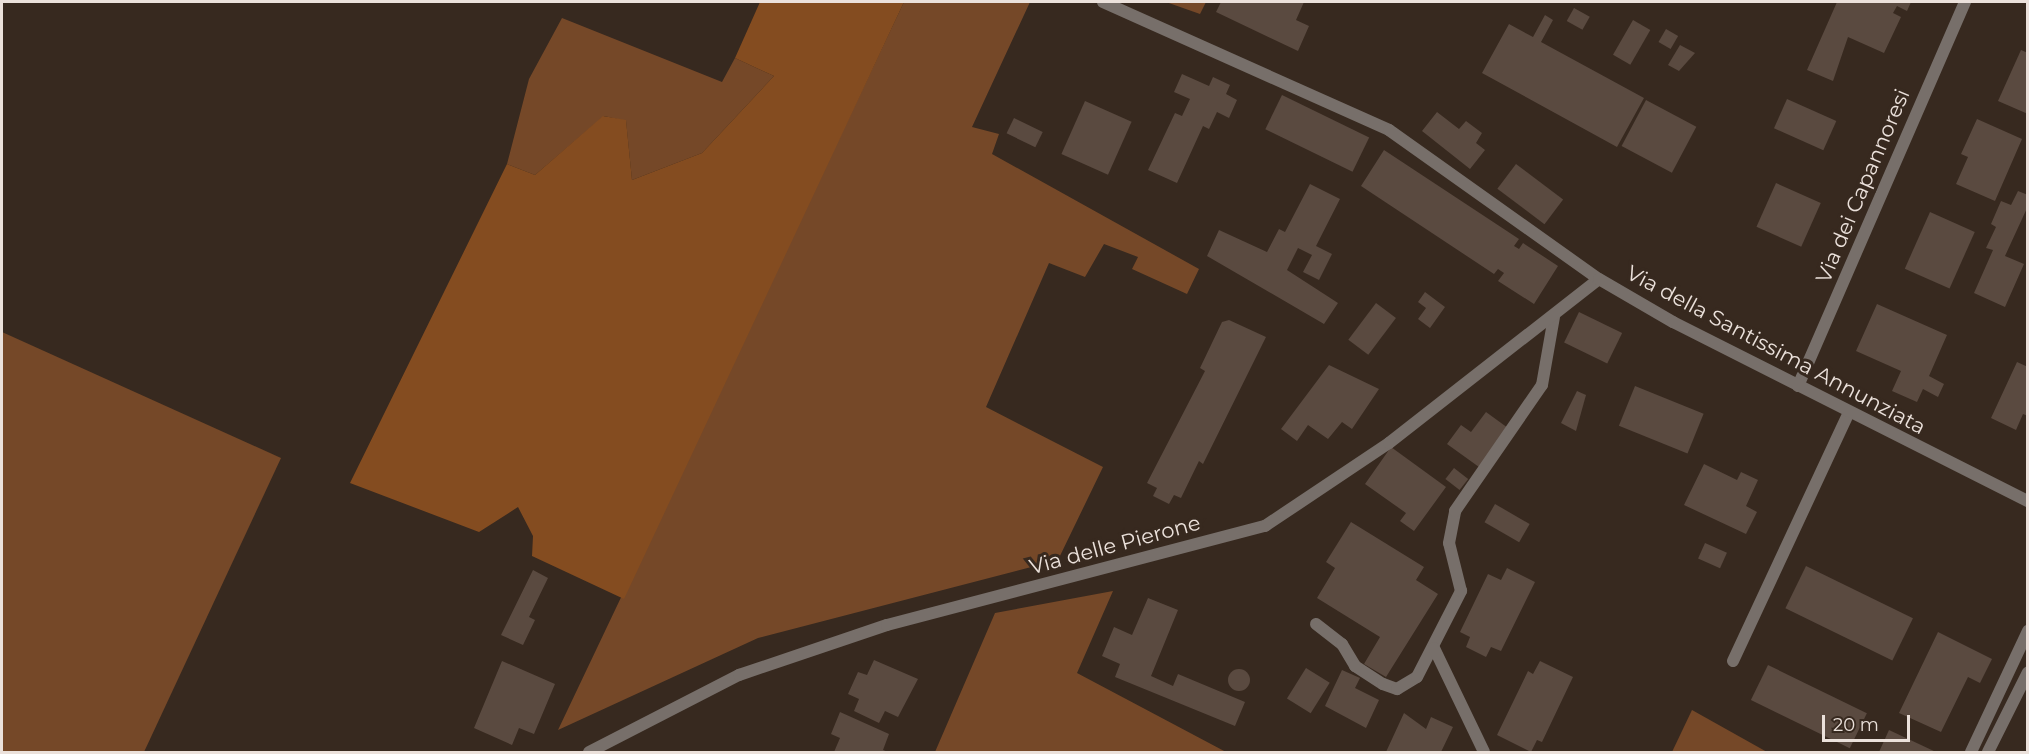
<!DOCTYPE html>
<style>
body{margin:0}
#map{position:relative;width:2029px;height:754px;overflow:hidden;background:#37291f;font-family:Montserrat,sans-serif}
div>[style]{position:absolute}
.green>*{inset:0;background:#754828}
.forest>*{inset:0;background:#844c20}
.building>*{inset:0;background:#5a4a40;transform-origin:0 0}
.round{border-radius:50%}
.service>*{height:12px;margin:-6px;padding:0 6px;transform-origin:6px;border-radius:6px;background:#776f6a}
.minor>*{height:12px;margin:-6px;padding:0 6px;transform-origin:6px;border-radius:6px;background:#776f6a}
.tertiary>*{height:12px;margin:-6px;padding:0 6px;transform-origin:6px;border-radius:6px;background:#776f6a}
span{translate:-50% -50%;white-space:nowrap;text-align:center;line-height:1.15;-webkit-text-stroke:6px #37291f;paint-order:stroke}
.street-label{font-size:21px;color:#ebe1db}
.frame{position:absolute;inset:0;border:3px solid #ebe1db;pointer-events:none}
.scale{position:absolute;left:1822px;top:715px;width:88px;height:27px;box-sizing:border-box;border:3px solid #ebe1db;border-top:0;padding-left:8px;font-size:18px;line-height:21px;white-space:nowrap;color:#ebe1db;-webkit-text-stroke:4px #37291f;paint-order:stroke}
</style>
<div id="map">
<div class="green">
<div style="clip-path:polygon(904px 2px,1030px 2px,972px 127px,999px 134px,992px 154px,1199px 269px,1187px 294px,1132px 269px,1138px 257px,1104px 244px,1085px 277px,1049px 263px,986px 407px,1103px 467px,1058px 560px,758px 638px,558px 730px)"></div>
<div style="clip-path:polygon(1166px 2px,1206px 2px,1200px 14px)"></div>
<div style="clip-path:polygon(562px 18px,722px 82px,735px 58px,774px 76px,702px 153px,632px 180px,626px 121px,604px 116px,535px 175px,507px 164px,529px 79px)"></div>
<div style="clip-path:polygon(2px 332px,281px 458px,144px 752px,2px 752px)"></div>
<div style="clip-path:polygon(1113px 591px,1077px 673px,1226px 752px,935px 752px,995px 613px)"></div>
<div style="clip-path:polygon(1692px 710px,1767px 752px,1672px 752px)"></div>
</div>
<div class="forest">
<div style="clip-path:polygon(760px 2px,904px 2px,624px 599px,532px 556px,533px 536px,518px 507px,479px 532px,350px 483px,507px 164px,535px 175px,603px 116px,626px 120px,632px 180px,702px 153px,774px 76px,735px 58px)"></div>
</div>
<div class="building">
<div style="clip-path:polygon(1221px 2px,1304px 2px,1296px 20px,1309px 26px,1298px 51px,1216px 12px)"></div>
<div style="clip-path:polygon(1837px 2px,1911px 2px,1907px 11px,1897px 6px,1893px 13px,1901px 17px,1884px 53px,1848px 37px,1833px 81px,1807px 70px)"></div>
<div style="left:1574px;top:8px;width:18px;height:15px;rotate:29deg"></div>
<div style="clip-path:polygon(1545px 15px,1553px 20px,1541px 42px,1644px 98px,1617px 147px,1482px 73px,1509px 24px,1533px 37px)"></div>
<div style="left:1633px;top:20px;width:20px;height:40px;rotate:30deg"></div>
<div style="left:1666px;top:29px;width:14px;height:15px;rotate:30deg"></div>
<div style="clip-path:polygon(1680px 45px,1695px 53px,1679px 71px,1668px 65px)"></div>
<div style="clip-path:polygon(2021px 50px,2028px 53px,2028px 114px,1998px 101px)"></div>
<div style="clip-path:polygon(1182px 74px,1209px 86px,1213px 77px,1230px 85px,1226px 94px,1237px 100px,1229px 118px,1217px 112px,1209px 129px,1203px 126px,1177px 183px,1148px 170px,1175px 113px,1182px 116px,1190px 99px,1174px 92px)"></div>
<div style="left:1282px;top:95px;width:97px;height:38px;rotate:26deg"></div>
<div style="left:1787px;top:99px;width:54px;height:32px;rotate:24deg"></div>
<div style="left:1646px;top:100px;width:57px;height:52px;rotate:28deg"></div>
<div style="left:1085px;top:101px;width:51px;height:58px;rotate:24deg"></div>
<div style="clip-path:polygon(1437px 112px,1459px 129px,1466px 121px,1482px 133px,1476px 143px,1485px 150px,1470px 169px,1422px 131px)"></div>
<div style="left:1014px;top:118px;width:32px;height:17px;rotate:26deg"></div>
<div style="clip-path:polygon(1977px 119px,2022px 139px,1995px 201px,1956px 184px,1968px 157px,1961px 154px)"></div>
<div style="clip-path:polygon(1384px 150px,1519px 239px,1514px 246px,1519px 249px,1523px 243px,1558px 266px,1534px 304px,1498px 281px,1504px 273px,1498px 269px,1494px 274px,1361px 186px)"></div>
<div style="left:1516px;top:164px;width:59px;height:31px;rotate:37deg"></div>
<div style="left:1776px;top:183px;width:49px;height:48px;rotate:24deg"></div>
<div style="clip-path:polygon(1310px 184px,1340px 199px,1316px 246px,1332px 254px,1319px 280px,1303px 272px,1312px 255px,1298px 248px,1287px 270px,1338px 303px,1324px 324px,1207px 256px,1219px 230px,1267px 252px,1279px 229px,1285px 232px)"></div>
<div style="clip-path:polygon(2018px 191px,2028px 195px,2028px 206px,2005px 256px,2024px 264px,2005px 307px,1974px 293px,1993px 250px,1986px 248px,1996px 227px,1991px 224px,2001px 201px,2011px 205px)"></div>
<div style="left:1930px;top:212px;width:49px;height:62px;rotate:24deg"></div>
<div style="clip-path:polygon(1425px 292px,1445px 307px,1430px 328px,1418px 319px,1426px 308px,1418px 302px)"></div>
<div style="left:1376px;top:303px;width:25px;height:46px;rotate:37deg"></div>
<div style="clip-path:polygon(1877px 304px,1947px 335px,1929px 376px,1944px 384px,1938px 397px,1923px 389px,1917px 402px,1892px 391px,1901px 371px,1856px 351px)"></div>
<div style="left:1579px;top:312px;width:48px;height:34px;rotate:26deg"></div>
<div style="clip-path:polygon(1229px 320px,1266px 337px,1203px 464px,1199px 461px,1181px 498px,1174px 495px,1169px 504px,1153px 496px,1157px 488px,1147px 483px,1205px 371px,1200px 368px,1222px 322px)"></div>
<div style="clip-path:polygon(2017px 362px,2028px 367px,2028px 416px,2023px 414px,2016px 430px,1991px 418px)"></div>
<div style="clip-path:polygon(1329px 365px,1379px 389px,1352px 429px,1342px 422px,1328px 439px,1308px 425px,1297px 441px,1281px 429px)"></div>
<div style="left:1635px;top:386px;width:74px;height:43px;rotate:22deg"></div>
<div style="clip-path:polygon(1577px 391px,1586px 395px,1576px 431px,1561px 423px)"></div>
<div style="clip-path:polygon(1486px 412px,1508px 428px,1479px 467px,1447px 444px,1461px 425px,1471px 432px)"></div>
<div style="clip-path:polygon(1391px 447px,1446px 487px,1414px 531px,1400px 521px,1406px 513px,1365px 484px)"></div>
<div style="clip-path:polygon(1704px 464px,1737px 480px,1741px 472px,1758px 480px,1746px 506px,1757px 512px,1746px 534px,1684px 505px)"></div>
<div style="left:1454px;top:468px;width:18px;height:14px;rotate:38deg"></div>
<div style="left:1495px;top:504px;width:40px;height:21px;rotate:30deg"></div>
<div style="clip-path:polygon(1351px 522px,1424px 567px,1416px 580px,1438px 594px,1386px 677px,1364px 664px,1380px 637px,1317px 598px,1335px 568px,1326px 562px)"></div>
<div style="left:1705px;top:543px;width:24px;height:17px;rotate:24deg"></div>
<div style="left:1806px;top:566px;width:119px;height:47px;rotate:26deg"></div>
<div style="clip-path:polygon(1507px 568px,1535px 582px,1501px 651px,1491px 647px,1486px 657px,1466px 647px,1470px 637px,1460px 632px,1488px 574px,1501px 580px)"></div>
<div style="clip-path:polygon(533px 570px,548px 578px,529px 617px,535px 620px,523px 645px,501px 635px)"></div>
<div style="clip-path:polygon(1148px 598px,1178px 610px,1151px 676px,1173px 686px,1178px 674px,1245px 702px,1235px 726px,1115px 677px,1120px 664px,1102px 656px,1114px 627px,1132px 635px)"></div>
<div style="clip-path:polygon(1938px 632px,1992px 659px,1980px 683px,1968px 677px,1941px 732px,1899px 713px)"></div>
<div style="clip-path:polygon(874px 660px,918px 679px,898px 717px,885px 711px,879px 723px,854px 711px,859px 699px,848px 694px,858px 672px,867px 675px)"></div>
<div style="clip-path:polygon(502px 661px,555px 684px,534px 734px,519px 728px,512px 745px,474px 728px)"></div>
<div style="clip-path:polygon(1540px 661px,1573px 677px,1542px 742px,1537px 740px,1531px 752px,1497px 735px,1528px 671px,1533px 674px)"></div>
<div style="left:1768px;top:665px;width:110px;height:39px;rotate:26deg"></div>
<div style="left:1306px;top:668px;width:28px;height:36px;rotate:32deg"></div>
<div class="round" style="left:1228px;top:669px;width:22px;height:22px"></div>
<div style="clip-path:polygon(1342px 670px,1360px 678px,1355px 688px,1379px 700px,1366px 728px,1325px 706px)"></div>
<div style="clip-path:polygon(840px 712px,889px 734px,883px 750px,888px 752px,834px 752px,840px 738px,831px 734px)"></div>
<div style="clip-path:polygon(1404px 713px,1426px 729px,1431px 717px,1453px 727px,1441px 752px,1386px 752px)"></div>
<div style="clip-path:polygon(1889px 730px,1936px 752px,1879px 752px)"></div>
</div>
<div class="service">
<div style="left:1316px;top:624px;width:33px;rotate:38deg"></div>
<div style="left:1342px;top:644px;width:26px;rotate:59deg"></div>
<div style="left:1355px;top:666px;width:33px;rotate:33deg"></div>
<div style="left:1383px;top:684px;width:15px;rotate:20deg"></div>
<div style="left:1397px;top:689px;width:23px;rotate:-31deg"></div>
<div style="left:1417px;top:677px;width:97px;rotate:-62.9deg"></div>
<div style="left:1461px;top:591px;width:49px;rotate:-104deg"></div>
<div style="left:1449px;top:543px;width:33px;rotate:-79deg"></div>
<div style="left:1455px;top:511px;width:153px;rotate:-55.4deg"></div>
<div style="left:1542px;top:385px;width:69px;rotate:-80deg"></div>
<div style="left:1434px;top:648px;width:115px;rotate:64.3deg"></div>
<div style="left:1733px;top:661px;width:275px;rotate:-65deg"></div>
<div style="left:1988px;top:752px;width:89px;rotate:-63.4deg"></div>
</div>
<div class="minor">
<div style="left:1798px;top:386px;width:419px;rotate:-66.5deg"></div>
<div style="left:589px;top:752px;width:169px;rotate:-27.2deg"></div>
<div style="left:739px;top:675px;width:156px;rotate:-18.7deg"></div>
<div style="left:887px;top:625px;width:391px;rotate:-14.7deg"></div>
<div style="left:1265px;top:526px;width:149px;rotate:-33.8deg"></div>
<div style="left:1389px;top:443px;width:266px;rotate:-38deg"></div>
<div style="left:1971px;top:752px;width:134px;rotate:-64.8deg"></div>
</div>
<div class="tertiary">
<div style="left:1103px;top:2px;width:313px;rotate:24.1deg"></div>
<div style="left:1389px;top:130px;width:257px;rotate:35.4deg"></div>
<div style="left:1599px;top:279px;width:86px;rotate:30.2deg"></div>
<div style="left:1673px;top:322px;width:398px;rotate:26.8deg"></div>
</div>
<div class="street-label">
<span style="left:1863px;top:186px;rotate:-67deg">Via dei Capannoresi</span>
<span style="left:1776px;top:350px;rotate:28deg">Via della Santissima Annunziata</span>
<span style="left:1115px;top:545px;rotate:-15deg">Via delle Pierone</span>
</div>
<div class="frame"></div>
<div class="scale">20 m</div>
</div>
